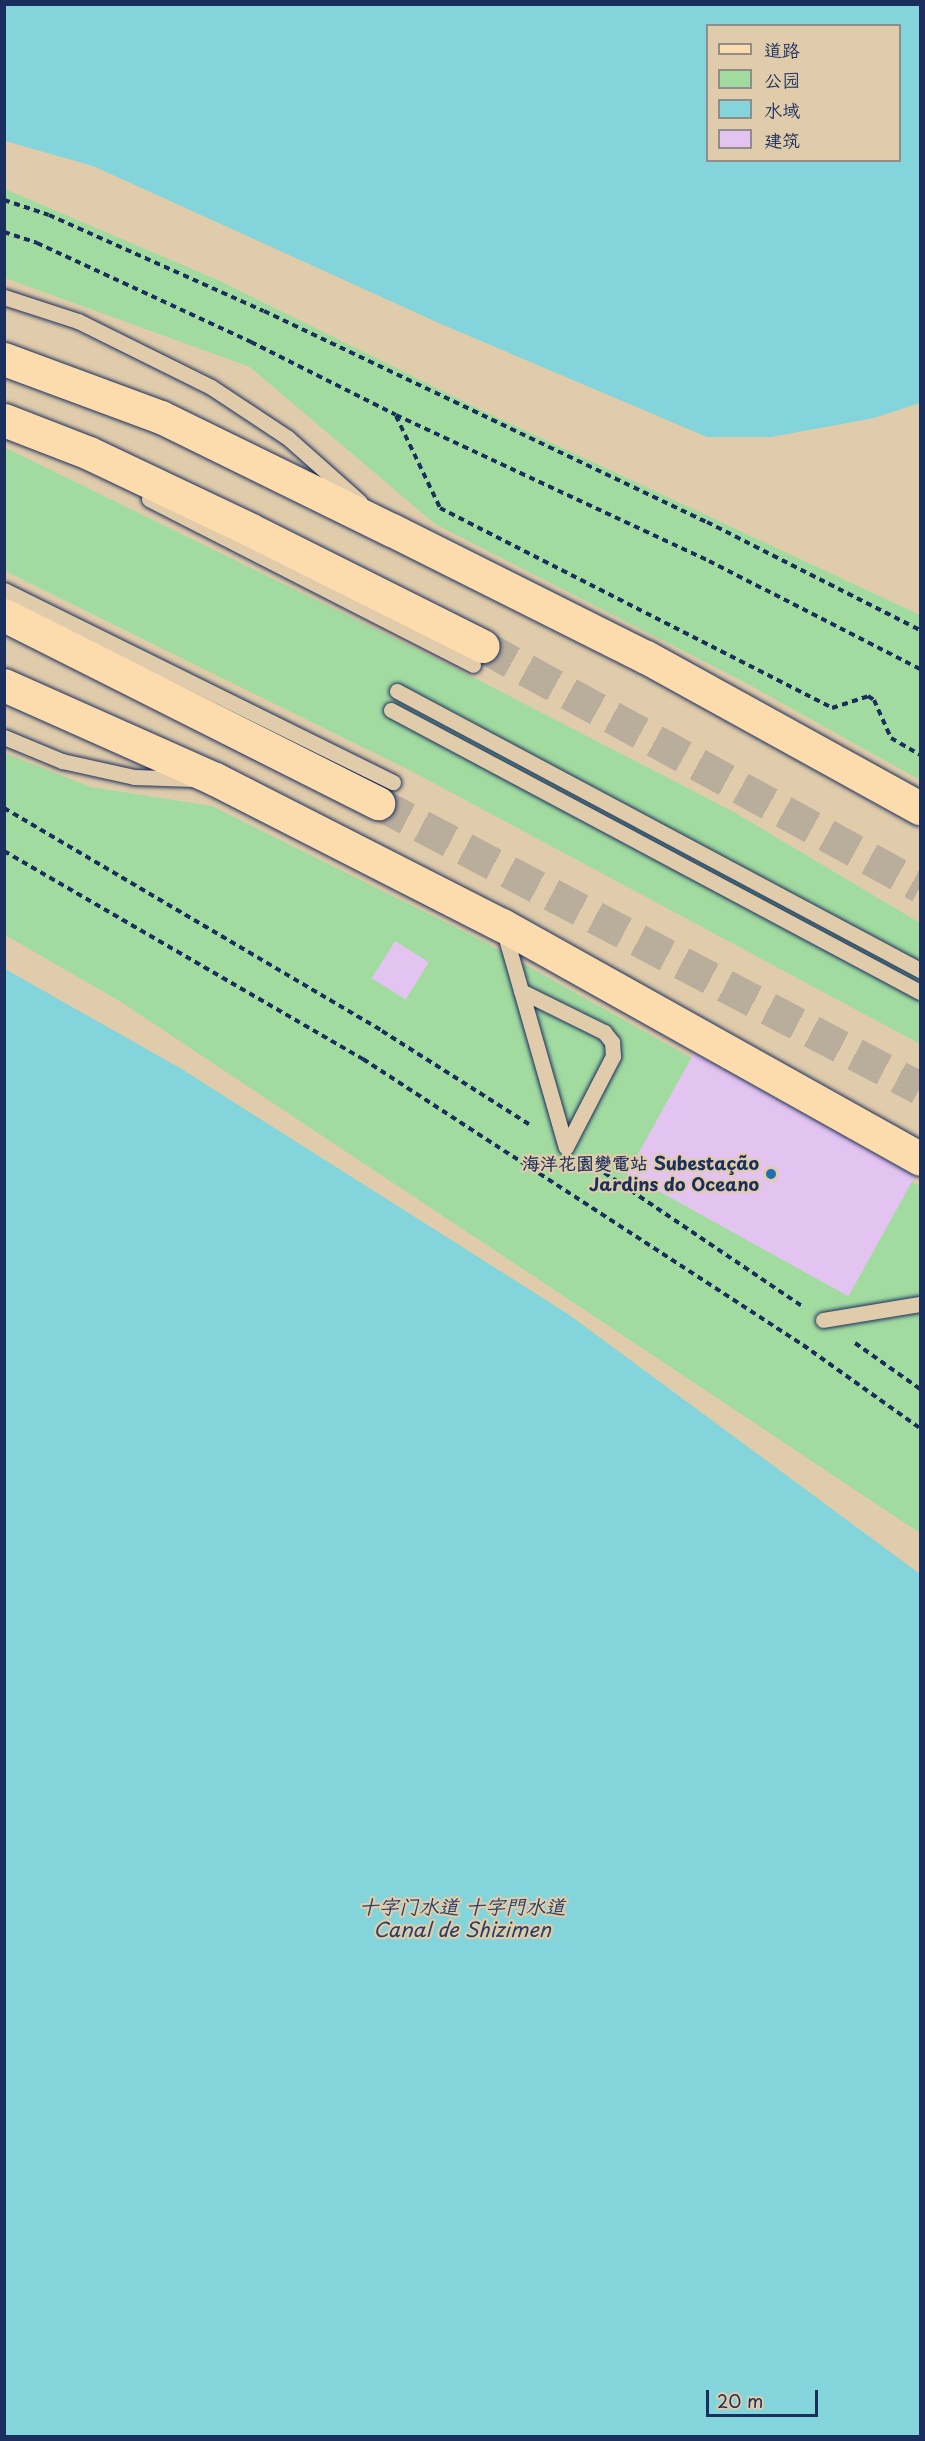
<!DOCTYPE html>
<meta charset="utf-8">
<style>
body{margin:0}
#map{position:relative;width:925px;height:2441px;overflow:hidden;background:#e0ccab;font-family:"Playpen Sans","LXGW WenKai TC",sans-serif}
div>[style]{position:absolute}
.green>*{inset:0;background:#a2dba0}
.water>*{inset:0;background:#83d4db}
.building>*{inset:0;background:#e3c3f0;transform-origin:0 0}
.primary-tunnel>*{height:33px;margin-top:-16.5px;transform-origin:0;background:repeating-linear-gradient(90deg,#b9ad9c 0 33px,transparent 0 49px)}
.path>*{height:4px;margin-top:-2px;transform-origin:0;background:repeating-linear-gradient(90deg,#1b2f5e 0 6px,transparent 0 10.5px)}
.roads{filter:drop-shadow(0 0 2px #1b2f5e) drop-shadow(0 0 2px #1b2f5e)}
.service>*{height:15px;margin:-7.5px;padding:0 7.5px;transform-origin:7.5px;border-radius:7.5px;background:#e0ccab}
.primary>*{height:33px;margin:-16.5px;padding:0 16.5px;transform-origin:16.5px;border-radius:16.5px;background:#fcdcac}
.dots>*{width:16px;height:16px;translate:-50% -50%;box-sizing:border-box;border:3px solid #e0ccab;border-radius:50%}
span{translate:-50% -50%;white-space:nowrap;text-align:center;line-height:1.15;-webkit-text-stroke:4.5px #e0ccab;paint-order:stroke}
.poi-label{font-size:18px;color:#1b2f5e;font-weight:700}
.right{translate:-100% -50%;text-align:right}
.water-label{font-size:20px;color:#25406a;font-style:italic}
.frame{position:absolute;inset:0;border:6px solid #1b2f5e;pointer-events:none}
.legend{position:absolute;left:706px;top:24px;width:195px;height:138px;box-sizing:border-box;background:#e0ccab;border:2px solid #918d8c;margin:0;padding:8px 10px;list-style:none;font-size:18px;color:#1b2f5e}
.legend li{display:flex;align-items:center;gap:12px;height:30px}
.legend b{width:30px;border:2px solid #918d8c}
.scale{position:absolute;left:706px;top:2390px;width:112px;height:27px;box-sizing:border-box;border:3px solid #1b2f5e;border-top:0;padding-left:8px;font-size:18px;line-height:21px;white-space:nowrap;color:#1b2f5e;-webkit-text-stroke:4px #e0ccab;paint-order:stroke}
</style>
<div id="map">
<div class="green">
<div style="clip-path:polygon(5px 189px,220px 281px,481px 410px,920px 615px,920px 780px,744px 682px,435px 524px,250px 367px,5px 278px)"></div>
<div style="clip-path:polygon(4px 447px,457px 669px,732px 811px,920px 923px,920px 1044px,411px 771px,5px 571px)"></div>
<div style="clip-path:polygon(4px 753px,91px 787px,212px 806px,483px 941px,920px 1186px,920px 1533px,121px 1002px,5px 935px)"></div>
</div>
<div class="water">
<div style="clip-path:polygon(evenodd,4px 5px,920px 5px,920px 403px,874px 418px,771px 437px,707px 437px,441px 324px,93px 166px,5px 141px,4px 5px,708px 26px,900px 26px,900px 160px,708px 160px,708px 26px)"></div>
<div style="clip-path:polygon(5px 969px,180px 1068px,568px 1314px,920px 1574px,920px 2436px,5px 2436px)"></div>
</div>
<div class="building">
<div style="left:395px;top:941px;width:40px;height:44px;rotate:32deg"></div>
<div style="left:694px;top:1053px;width:253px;height:138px;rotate:29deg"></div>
</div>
<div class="primary-tunnel">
<div style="left:483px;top:646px;width:499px;rotate:28.8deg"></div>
<div style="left:378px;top:803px;width:612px;rotate:27.74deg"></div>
</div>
<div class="path">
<div style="left:4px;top:200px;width:47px;rotate:18.4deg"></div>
<div style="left:49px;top:215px;width:235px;rotate:24.1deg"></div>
<div style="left:264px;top:311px;width:491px;rotate:25.5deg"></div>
<div style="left:707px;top:522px;width:239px;rotate:26.9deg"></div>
<div style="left:4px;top:232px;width:35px;rotate:18deg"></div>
<div style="left:37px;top:243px;width:236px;rotate:24.8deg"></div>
<div style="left:251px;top:342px;width:162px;rotate:26.7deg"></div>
<div style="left:396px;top:415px;width:345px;rotate:25deg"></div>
<div style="left:709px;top:561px;width:237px;rotate:27.1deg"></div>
<div style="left:396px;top:416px;width:102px;rotate:64.4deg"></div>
<div style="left:440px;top:508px;width:440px;rotate:27deg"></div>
<div style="left:832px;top:708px;width:38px;rotate:-18deg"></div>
<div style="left:868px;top:696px;width:7px;rotate:34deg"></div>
<div style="left:874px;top:700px;width:42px;rotate:65.9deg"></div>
<div style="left:891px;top:738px;width:34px;rotate:30deg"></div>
<div style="left:4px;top:808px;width:439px;rotate:30.5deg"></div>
<div style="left:382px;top:1031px;width:175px;rotate:32.4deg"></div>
<div style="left:4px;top:851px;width:415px;rotate:30.1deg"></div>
<div style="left:363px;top:1059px;width:525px;rotate:33.02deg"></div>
<div style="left:803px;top:1345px;width:143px;rotate:35.4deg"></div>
<div style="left:587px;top:1161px;width:259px;rotate:34deg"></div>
<div style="left:855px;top:1343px;width:80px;rotate:35.3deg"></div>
</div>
<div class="roads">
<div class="service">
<div style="left:4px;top:297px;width:78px;rotate:18deg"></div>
<div style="left:78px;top:321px;width:148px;rotate:26.4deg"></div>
<div style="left:211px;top:387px;width:92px;rotate:33.5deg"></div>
<div style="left:288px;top:438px;width:96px;rotate:41.6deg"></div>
<div style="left:149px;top:499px;width:364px;rotate:27.1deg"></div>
<div style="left:4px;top:590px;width:434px;rotate:26.3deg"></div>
<div style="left:397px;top:691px;width:593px;rotate:28.08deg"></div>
<div style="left:391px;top:710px;width:599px;rotate:28.06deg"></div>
<div style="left:4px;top:737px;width:63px;rotate:22.5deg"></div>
<div style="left:62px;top:761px;width:74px;rotate:12.5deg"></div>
<div style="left:134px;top:777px;width:60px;rotate:1.9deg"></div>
<div style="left:503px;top:928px;width:228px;rotate:74deg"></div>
<div style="left:521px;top:991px;width:93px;rotate:26.3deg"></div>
<div style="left:604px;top:1032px;width:13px;rotate:51deg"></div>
<div style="left:612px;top:1042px;width:14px;rotate:86deg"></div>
<div style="left:613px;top:1056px;width:102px;rotate:117.3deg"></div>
<div style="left:823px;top:1320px;width:98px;rotate:-9.4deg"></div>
</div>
<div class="primary">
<div style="left:4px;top:359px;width:167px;rotate:20.3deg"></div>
<div style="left:161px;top:417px;width:257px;rotate:26.1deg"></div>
<div style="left:392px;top:530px;width:284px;rotate:26.6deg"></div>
<div style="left:646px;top:657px;width:313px;rotate:28.9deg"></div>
<div style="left:4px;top:420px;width:91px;rotate:21.2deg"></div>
<div style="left:89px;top:453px;width:179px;rotate:25.4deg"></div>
<div style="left:251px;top:530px;width:259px;rotate:26.6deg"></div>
<div style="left:4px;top:615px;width:419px;rotate:26.7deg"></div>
<div style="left:4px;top:685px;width:231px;rotate:24deg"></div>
<div style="left:215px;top:779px;width:322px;rotate:27deg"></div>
<div style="left:502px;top:925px;width:479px;rotate:29.2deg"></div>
</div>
</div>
<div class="dots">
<div style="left:771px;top:1174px;background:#1f6fb2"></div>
</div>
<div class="poi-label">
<span class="right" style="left:759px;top:1174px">海洋花園變電站 Subestação<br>Jardins do Oceano</span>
</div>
<div class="water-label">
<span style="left:462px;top:1918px">十字门水道 十字門水道<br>Canal de Shizimen</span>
</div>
<div class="frame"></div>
<ul class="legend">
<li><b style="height:8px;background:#fcdcac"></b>道路</li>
<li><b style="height:16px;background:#a2dba0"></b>公园</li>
<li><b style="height:16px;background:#83d4db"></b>水域</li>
<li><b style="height:16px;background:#e3c3f0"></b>建筑</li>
</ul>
<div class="scale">20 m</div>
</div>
